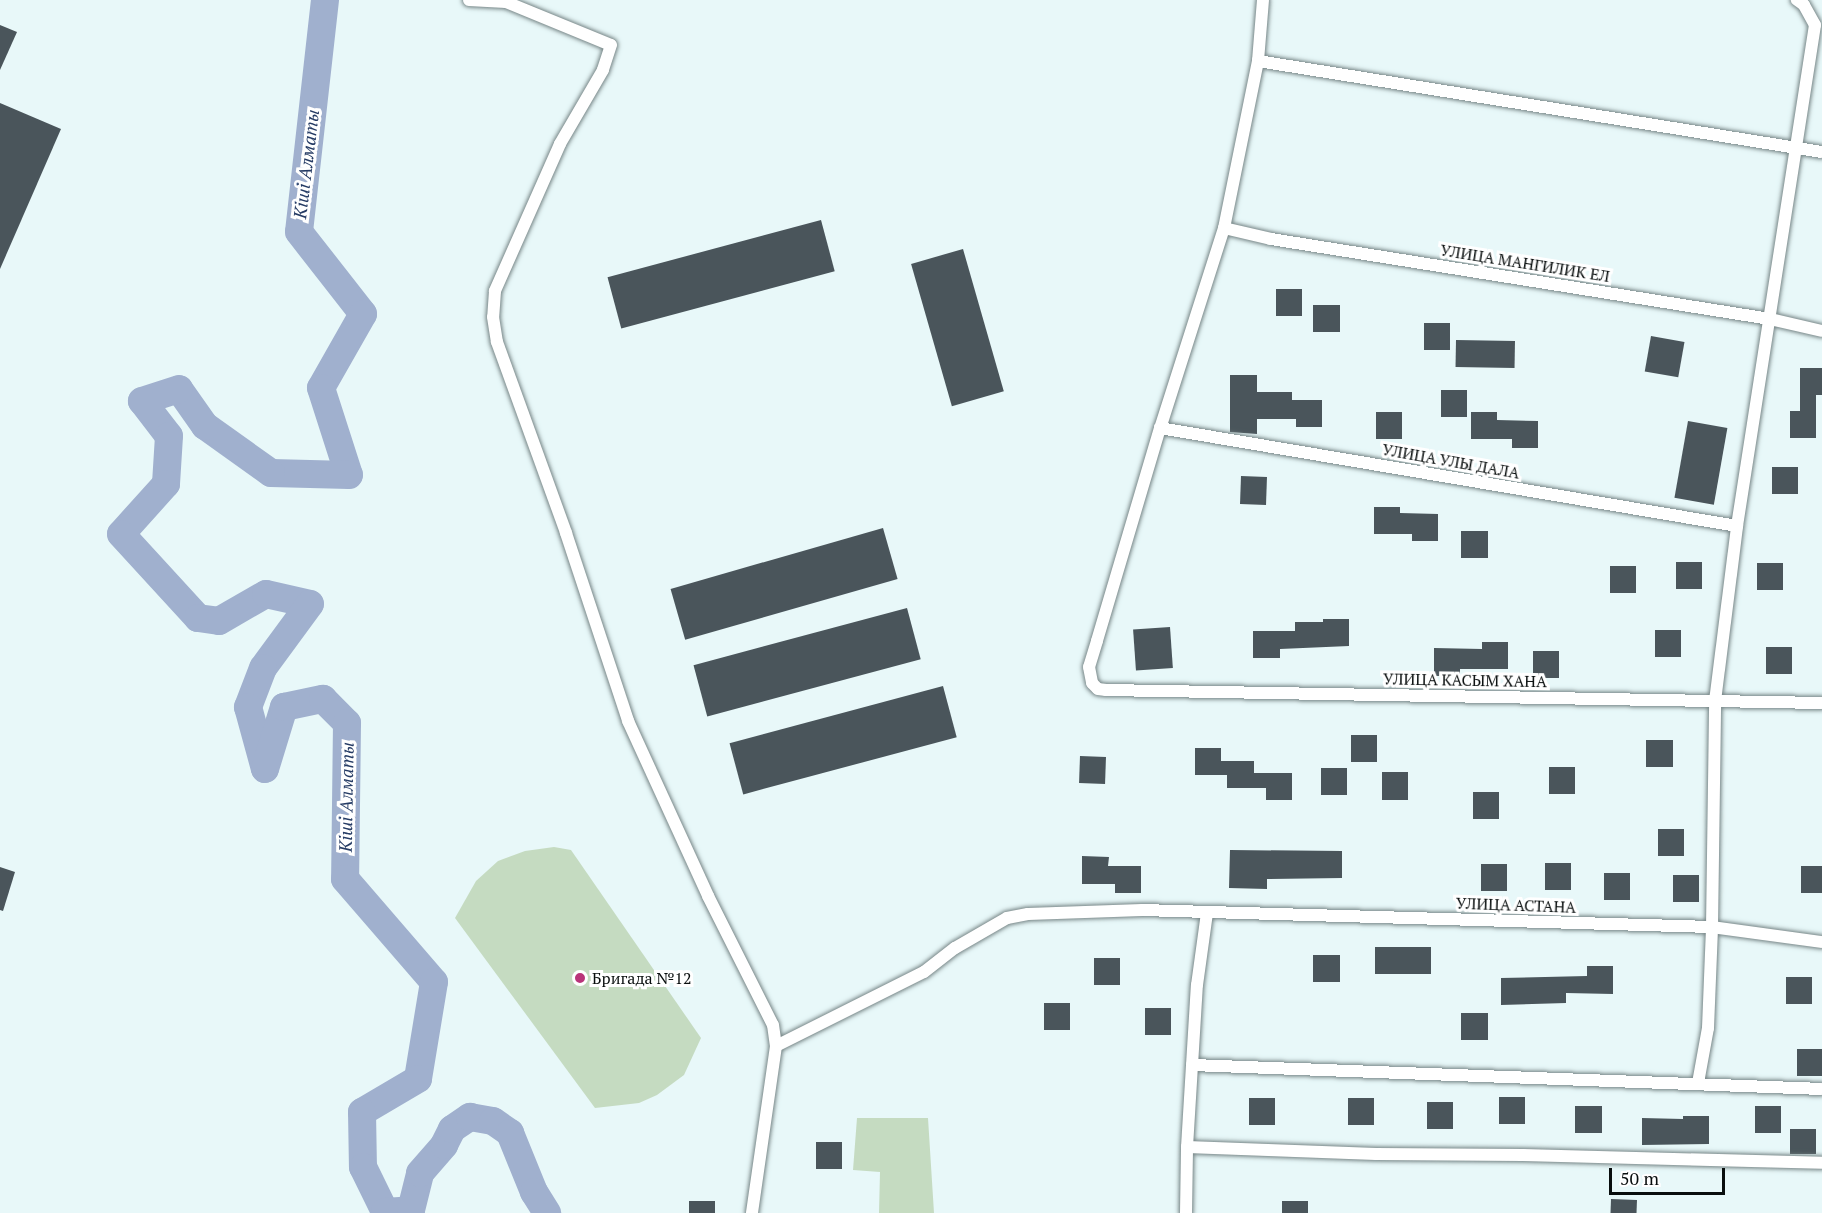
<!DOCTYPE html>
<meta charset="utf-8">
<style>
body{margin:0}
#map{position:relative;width:1822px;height:1213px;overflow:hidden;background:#e8f8f9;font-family:"PT Serif",serif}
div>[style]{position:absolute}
.green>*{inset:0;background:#c5dbc1}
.river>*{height:28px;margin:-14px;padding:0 14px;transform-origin:14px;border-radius:14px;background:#a0b0ce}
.building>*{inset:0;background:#4a555b;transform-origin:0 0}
.roads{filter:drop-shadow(0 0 2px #778687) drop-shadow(0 0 2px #778687)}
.street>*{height:12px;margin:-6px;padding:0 6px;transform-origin:6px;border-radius:6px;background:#fff}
.dots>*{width:16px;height:16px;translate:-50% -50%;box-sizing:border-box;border:3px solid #fff;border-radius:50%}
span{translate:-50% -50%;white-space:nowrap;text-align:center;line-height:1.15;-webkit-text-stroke:6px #fff;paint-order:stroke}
.street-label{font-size:16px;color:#090e0e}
.poi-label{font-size:16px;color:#090e0e}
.left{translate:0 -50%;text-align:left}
.water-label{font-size:18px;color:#253b64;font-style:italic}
.scale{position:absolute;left:1609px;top:1168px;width:116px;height:27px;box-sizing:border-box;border:3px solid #090e0e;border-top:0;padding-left:8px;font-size:18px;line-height:21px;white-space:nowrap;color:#090e0e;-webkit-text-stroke:4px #fff;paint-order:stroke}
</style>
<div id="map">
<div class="green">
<div style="clip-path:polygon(554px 847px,571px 850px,701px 1038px,684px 1075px,657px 1095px,639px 1103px,595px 1108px,455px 918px,476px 881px,498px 861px,525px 851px)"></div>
<div style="clip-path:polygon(857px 1118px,928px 1118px,934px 1213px,879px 1213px,880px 1172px,853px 1170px)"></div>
</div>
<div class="river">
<div style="left:325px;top:0;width:233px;rotate:96.4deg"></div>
<div style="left:299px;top:232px;width:104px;rotate:52deg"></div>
<div style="left:363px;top:314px;width:85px;rotate:119.6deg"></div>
<div style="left:321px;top:388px;width:91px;rotate:72.2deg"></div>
<div style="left:349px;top:475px;width:78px;rotate:-178.5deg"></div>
<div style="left:271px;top:473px;width:81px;rotate:-144.5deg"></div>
<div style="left:205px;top:426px;width:45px;rotate:-125.1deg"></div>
<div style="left:179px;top:389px;width:39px;rotate:162deg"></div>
<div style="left:142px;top:401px;width:44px;rotate:52.4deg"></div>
<div style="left:169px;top:436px;width:48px;rotate:93.6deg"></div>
<div style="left:166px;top:484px;width:67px;rotate:132deg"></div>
<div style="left:121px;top:534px;width:114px;rotate:47.5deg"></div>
<div style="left:198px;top:618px;width:21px;rotate:8deg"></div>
<div style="left:219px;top:621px;width:54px;rotate:-29.9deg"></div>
<div style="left:266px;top:594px;width:45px;rotate:12.8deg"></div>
<div style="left:310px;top:604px;width:79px;rotate:126.3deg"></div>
<div style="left:263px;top:668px;width:42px;rotate:111deg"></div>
<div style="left:248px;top:707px;width:64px;rotate:74.7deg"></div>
<div style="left:265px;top:769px;width:65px;rotate:-73deg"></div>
<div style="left:284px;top:707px;width:40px;rotate:-12deg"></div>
<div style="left:323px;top:699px;width:34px;rotate:45deg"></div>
<div style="left:347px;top:723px;width:156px;rotate:90.7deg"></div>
<div style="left:345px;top:879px;width:136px;rotate:49.2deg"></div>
<div style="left:434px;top:982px;width:98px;rotate:99.4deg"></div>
<div style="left:418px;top:1079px;width:65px;rotate:149.5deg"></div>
<div style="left:362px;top:1112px;width:55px;rotate:89deg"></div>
<div style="left:363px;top:1167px;width:50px;rotate:63.9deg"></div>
<div style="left:385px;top:1212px;width:26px;rotate:-4deg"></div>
<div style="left:411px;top:1210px;width:38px;rotate:-76deg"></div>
<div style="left:420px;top:1173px;width:37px;rotate:-49deg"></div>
<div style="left:444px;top:1145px;width:18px;rotate:-63deg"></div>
<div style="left:452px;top:1129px;width:22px;rotate:-34deg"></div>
<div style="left:470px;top:1117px;width:23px;rotate:10deg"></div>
<div style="left:493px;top:1121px;width:21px;rotate:35deg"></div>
<div style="left:510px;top:1133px;width:64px;rotate:67.9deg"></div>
<div style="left:534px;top:1192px;width:25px;rotate:58deg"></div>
</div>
<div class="building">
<div style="clip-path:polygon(0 25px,17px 32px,0 70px)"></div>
<div style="clip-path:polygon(0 103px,61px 129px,0 269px)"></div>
<div style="left:821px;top:220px;width:53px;height:221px;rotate:75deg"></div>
<div style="left:963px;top:249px;width:148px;height:54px;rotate:74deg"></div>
<div style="left:1276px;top:289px;width:26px;height:27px"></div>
<div style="left:1313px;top:305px;width:27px;height:27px"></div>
<div style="left:1424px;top:323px;width:26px;height:27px"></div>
<div style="left:1651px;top:336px;width:34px;height:36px;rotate:10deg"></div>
<div style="left:1456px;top:340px;width:59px;height:27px;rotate:1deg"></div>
<div style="clip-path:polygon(1800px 368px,1822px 368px,1822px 395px,1816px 395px,1816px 438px,1790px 438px,1790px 411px,1800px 411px)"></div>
<div style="clip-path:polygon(1230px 375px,1257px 375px,1257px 392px,1292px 392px,1292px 400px,1322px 400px,1322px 427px,1296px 427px,1296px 419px,1257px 419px,1257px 434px,1230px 432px)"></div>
<div style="left:1441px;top:390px;width:26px;height:27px"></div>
<div style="left:1376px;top:412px;width:26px;height:27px"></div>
<div style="clip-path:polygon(1471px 412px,1497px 412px,1497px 420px,1538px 421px,1538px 448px,1512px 448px,1512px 439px,1471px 439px)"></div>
<div style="left:1688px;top:421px;width:40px;height:78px;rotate:10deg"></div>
<div style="left:1772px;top:467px;width:26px;height:27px"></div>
<div style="left:1241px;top:476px;width:26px;height:28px;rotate:2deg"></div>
<div style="clip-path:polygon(1374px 507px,1400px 507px,1400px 513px,1438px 514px,1438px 541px,1412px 541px,1412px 534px,1374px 534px)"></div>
<div style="left:883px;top:528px;width:53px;height:221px;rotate:74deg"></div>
<div style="left:1461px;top:531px;width:27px;height:27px"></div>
<div style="left:1676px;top:562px;width:26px;height:27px"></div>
<div style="left:1757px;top:563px;width:26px;height:27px"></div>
<div style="left:1610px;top:566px;width:26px;height:27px"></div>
<div style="left:907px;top:608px;width:53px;height:221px;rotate:75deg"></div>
<div style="clip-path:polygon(1323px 619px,1349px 619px,1349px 646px,1280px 649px,1280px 658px,1253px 658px,1253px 631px,1295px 631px,1295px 622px,1323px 622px)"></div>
<div style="left:1170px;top:627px;width:41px;height:37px;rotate:86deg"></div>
<div style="left:1655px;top:630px;width:26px;height:27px"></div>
<div style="clip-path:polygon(1482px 642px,1508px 642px,1508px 669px,1460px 669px,1460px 676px,1434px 676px,1434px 648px,1482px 649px)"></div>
<div style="left:1766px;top:647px;width:26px;height:27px"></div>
<div style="left:1533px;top:651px;width:26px;height:27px"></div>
<div style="left:943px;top:686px;width:53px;height:221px;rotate:75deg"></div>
<div style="left:1351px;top:735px;width:26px;height:27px"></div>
<div style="left:1646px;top:740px;width:27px;height:27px"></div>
<div style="clip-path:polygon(1195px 748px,1221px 748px,1221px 761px,1254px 761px,1254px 773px,1292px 773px,1292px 800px,1266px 800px,1266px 788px,1227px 788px,1227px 775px,1195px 775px)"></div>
<div style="left:1080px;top:756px;width:26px;height:27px;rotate:2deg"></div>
<div style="left:1549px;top:767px;width:26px;height:27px"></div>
<div style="left:1321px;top:768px;width:26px;height:27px"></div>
<div style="left:1382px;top:772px;width:26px;height:28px"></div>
<div style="left:1473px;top:792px;width:26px;height:27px"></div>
<div style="left:1658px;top:829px;width:26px;height:27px"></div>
<div style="clip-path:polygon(1230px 850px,1342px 851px,1342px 878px,1267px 879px,1267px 889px,1229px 888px)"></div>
<div style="clip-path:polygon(1082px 856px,1109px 857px,1108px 866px,1141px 866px,1141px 893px,1115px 893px,1115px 884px,1082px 884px)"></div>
<div style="left:1545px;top:863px;width:26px;height:27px"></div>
<div style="left:1481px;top:864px;width:26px;height:27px"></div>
<div style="left:1801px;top:866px;width:21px;height:27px"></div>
<div style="clip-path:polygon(0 867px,15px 872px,3px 911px,0 910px)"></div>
<div style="left:1604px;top:873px;width:26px;height:27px"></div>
<div style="left:1673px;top:875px;width:26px;height:27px"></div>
<div style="left:1375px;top:947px;width:56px;height:27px"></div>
<div style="left:1313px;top:955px;width:27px;height:27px"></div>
<div style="left:1094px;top:958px;width:26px;height:27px"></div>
<div style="clip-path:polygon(1587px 966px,1613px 966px,1613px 994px,1566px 993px,1566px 1003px,1501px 1005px,1501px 978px,1587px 976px)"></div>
<div style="left:1786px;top:977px;width:26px;height:27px"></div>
<div style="left:1044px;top:1003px;width:26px;height:27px"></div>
<div style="left:1145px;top:1008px;width:26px;height:27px"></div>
<div style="left:1461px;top:1013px;width:27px;height:27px"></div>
<div style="left:1797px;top:1049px;width:25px;height:27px"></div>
<div style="left:1499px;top:1097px;width:26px;height:27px"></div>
<div style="left:1249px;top:1098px;width:26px;height:27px"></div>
<div style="left:1348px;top:1098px;width:26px;height:27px"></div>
<div style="left:1427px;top:1102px;width:26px;height:27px"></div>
<div style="left:1575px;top:1106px;width:27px;height:27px"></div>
<div style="left:1755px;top:1106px;width:26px;height:27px"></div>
<div style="clip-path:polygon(1683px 1116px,1709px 1116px,1709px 1144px,1642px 1145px,1642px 1118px,1683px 1119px)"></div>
<div style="left:1790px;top:1129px;width:26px;height:25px"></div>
<div style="left:816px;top:1142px;width:26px;height:27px"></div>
<div style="left:1611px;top:1199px;width:26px;height:14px;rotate:2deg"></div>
<div style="left:689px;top:1201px;width:26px;height:12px"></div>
<div style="left:1282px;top:1201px;width:26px;height:12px"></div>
</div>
<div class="roads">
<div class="street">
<div style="left:469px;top:0;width:37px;rotate:3deg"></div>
<div style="left:506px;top:2px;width:113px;rotate:22.3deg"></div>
<div style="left:611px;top:45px;width:26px;rotate:108deg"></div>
<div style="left:603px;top:70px;width:86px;rotate:120.2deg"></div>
<div style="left:560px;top:144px;width:161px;rotate:113.9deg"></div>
<div style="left:495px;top:291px;width:26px;rotate:94deg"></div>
<div style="left:493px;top:317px;width:25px;rotate:81deg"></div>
<div style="left:497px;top:342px;width:203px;rotate:70.1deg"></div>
<div style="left:566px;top:533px;width:198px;rotate:71.7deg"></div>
<div style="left:628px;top:721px;width:192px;rotate:65.4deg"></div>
<div style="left:708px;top:896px;width:144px;rotate:63.3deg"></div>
<div style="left:773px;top:1025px;width:21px;rotate:82deg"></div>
<div style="left:776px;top:1046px;width:169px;rotate:98.2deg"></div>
<div style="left:1263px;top:0;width:61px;rotate:94.7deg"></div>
<div style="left:1258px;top:61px;width:170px;rotate:101.5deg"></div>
<div style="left:1224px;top:228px;width:210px;rotate:107.7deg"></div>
<div style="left:1160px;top:428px;width:222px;rotate:106.5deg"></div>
<div style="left:1097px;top:641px;width:27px;rotate:107deg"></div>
<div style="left:1089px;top:667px;width:16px;rotate:79deg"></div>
<div style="left:1092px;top:683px;width:8px;rotate:45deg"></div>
<div style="left:1098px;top:689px;width:8px;rotate:7deg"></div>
<div style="left:1106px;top:690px;width:716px;rotate:1.04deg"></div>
<div style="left:1258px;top:61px;width:571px;rotate:9.17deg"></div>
<div style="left:1224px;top:228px;width:48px;rotate:13.2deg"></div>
<div style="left:1271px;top:239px;width:505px;rotate:9.11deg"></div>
<div style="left:1770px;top:319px;width:53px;rotate:13deg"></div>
<div style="left:1160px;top:428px;width:585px;rotate:9.64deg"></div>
<div style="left:776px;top:1046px;width:165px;rotate:-26.6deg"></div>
<div style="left:924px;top:972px;width:39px;rotate:-38deg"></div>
<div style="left:955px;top:948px;width:60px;rotate:-30deg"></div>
<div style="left:1007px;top:918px;width:21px;rotate:-11deg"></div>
<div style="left:1028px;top:914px;width:114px;rotate:-2deg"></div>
<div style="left:1142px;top:910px;width:570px;rotate:1.71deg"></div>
<div style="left:1712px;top:927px;width:111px;rotate:7.8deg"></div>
<div style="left:1192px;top:1065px;width:630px;rotate:2.18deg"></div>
<div style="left:1698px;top:1083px;width:56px;rotate:-79.7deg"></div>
<div style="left:1708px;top:1028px;width:101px;rotate:-87.7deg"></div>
<div style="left:1712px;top:927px;width:226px;rotate:-89.2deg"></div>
<div style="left:1715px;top:701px;width:176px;rotate:-82.8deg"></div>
<div style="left:1737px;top:526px;width:507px;rotate:-81.15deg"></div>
<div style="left:1815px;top:25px;width:23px;rotate:-119deg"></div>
<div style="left:1804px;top:5px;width:9px;rotate:-144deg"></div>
<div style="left:1187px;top:1147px;width:162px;rotate:-86.5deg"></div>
<div style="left:1197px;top:985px;width:73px;rotate:-82.1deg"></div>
<div style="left:1186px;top:1213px;width:66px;rotate:-89.1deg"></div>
<div style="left:1187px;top:1147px;width:189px;rotate:2.1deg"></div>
<div style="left:1376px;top:1154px;width:147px;rotate:0.4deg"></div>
<div style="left:1523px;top:1155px;width:299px;rotate:1.5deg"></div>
</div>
</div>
<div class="dots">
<div style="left:580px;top:978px;background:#b9347a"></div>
</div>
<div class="street-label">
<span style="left:1525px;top:263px;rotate:9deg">УЛИЦА МАНГИЛИК ЕЛ</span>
<span style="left:1451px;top:461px;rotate:10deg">УЛИЦА УЛЫ ДАЛА</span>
<span style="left:1465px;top:680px;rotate:1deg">УЛИЦА КАСЫМ ХАНА</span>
<span style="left:1516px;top:905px;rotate:2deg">УЛИЦА АСТАНА</span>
</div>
<div class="poi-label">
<span class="left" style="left:592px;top:978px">Бригада №12</span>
</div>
<div class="water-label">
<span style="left:306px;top:164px;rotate:-83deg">Кіші Алматы</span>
<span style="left:346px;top:797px;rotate:-89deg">Кіші Алматы</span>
</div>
<div class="scale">50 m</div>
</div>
